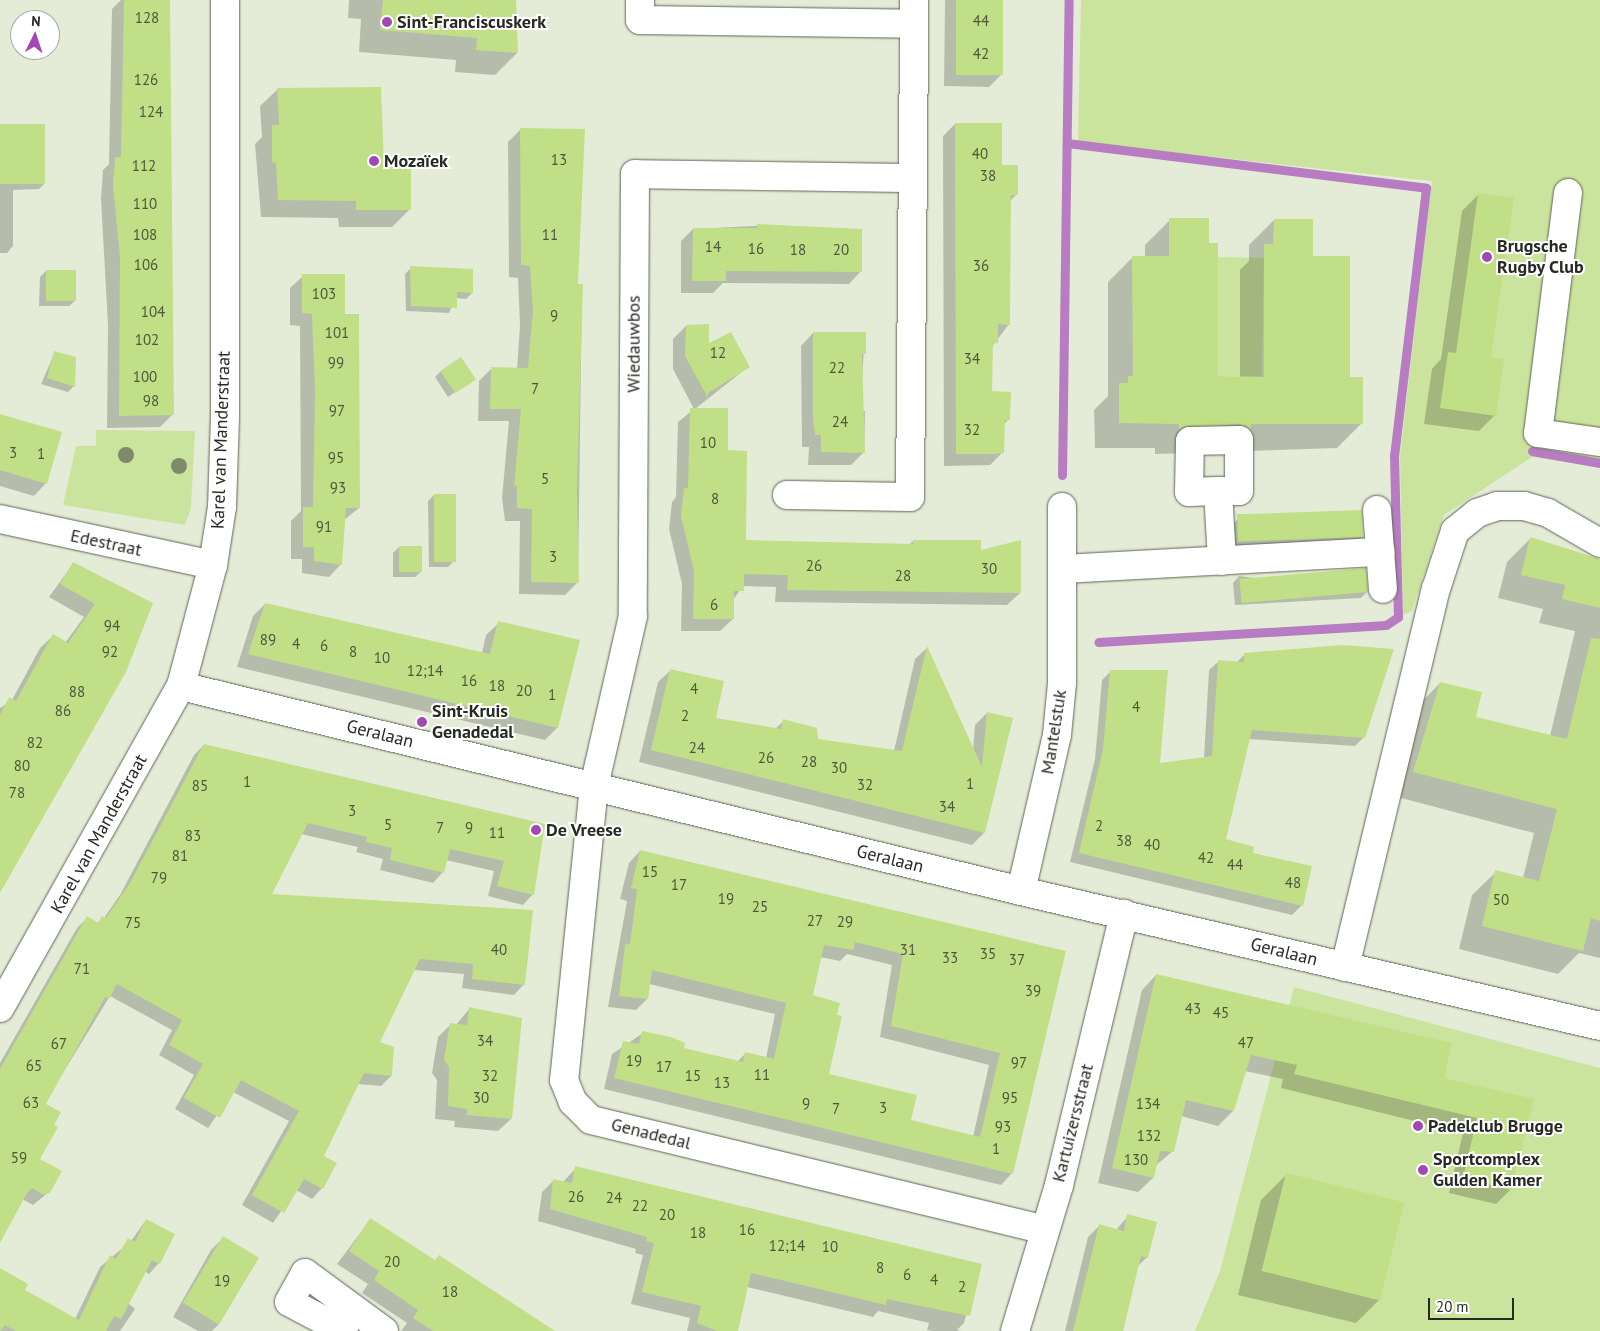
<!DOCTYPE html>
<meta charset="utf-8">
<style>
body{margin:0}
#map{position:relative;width:1600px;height:1331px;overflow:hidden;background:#e4ecd8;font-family:"PT Sans",sans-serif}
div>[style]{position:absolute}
.green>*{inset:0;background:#cbe49d;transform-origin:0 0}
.shadow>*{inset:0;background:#0003}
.stream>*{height:9px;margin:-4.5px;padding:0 4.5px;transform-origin:4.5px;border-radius:4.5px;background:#b77cc1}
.building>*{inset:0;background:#c1df86;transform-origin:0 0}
.roads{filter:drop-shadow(0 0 1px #5f6554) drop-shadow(0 0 1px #5f6554)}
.minor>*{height:28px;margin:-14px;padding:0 14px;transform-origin:14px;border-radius:14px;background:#fff}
.trees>*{width:16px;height:16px;margin:-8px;border-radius:50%;background:#7f896c}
.dots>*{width:14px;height:14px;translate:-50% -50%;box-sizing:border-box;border:2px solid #fff;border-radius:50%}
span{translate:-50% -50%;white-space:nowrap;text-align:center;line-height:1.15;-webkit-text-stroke:4px #fff;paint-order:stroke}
.number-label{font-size:15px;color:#4e573b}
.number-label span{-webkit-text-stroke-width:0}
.poi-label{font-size:18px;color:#272a22;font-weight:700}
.left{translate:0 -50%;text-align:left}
.street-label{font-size:18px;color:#272a22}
.north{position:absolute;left:10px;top:10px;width:50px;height:50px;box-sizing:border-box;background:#fff;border:1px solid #a9aaa7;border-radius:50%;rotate:4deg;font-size:14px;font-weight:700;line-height:20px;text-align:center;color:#272a22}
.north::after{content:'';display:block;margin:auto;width:18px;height:22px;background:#a348b3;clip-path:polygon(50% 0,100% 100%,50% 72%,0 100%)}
.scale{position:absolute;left:1428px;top:1298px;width:86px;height:22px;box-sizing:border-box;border:2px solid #272a22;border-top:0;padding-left:6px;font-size:15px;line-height:18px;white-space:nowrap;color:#272a22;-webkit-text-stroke:4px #fff;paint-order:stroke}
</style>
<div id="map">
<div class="green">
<div style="clip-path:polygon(1081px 0,1600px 0,1600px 467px,1532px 457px,1444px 515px,1412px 611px,1403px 615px,1400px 455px,1432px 181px,1078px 142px)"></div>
<div style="left:1218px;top:257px;width:46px;height:119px;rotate:1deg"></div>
<div style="clip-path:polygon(96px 430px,195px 431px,191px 508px,185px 525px,63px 505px,76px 446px,96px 446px)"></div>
<div style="clip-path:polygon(1294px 987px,1600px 1068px,1600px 1331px,1195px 1331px,1220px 1271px)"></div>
</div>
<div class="shadow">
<div style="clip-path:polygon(121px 0,169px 0,172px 415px,160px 427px,107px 428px,108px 325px,101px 199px,103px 170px,109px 164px,112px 9px)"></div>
<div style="clip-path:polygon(349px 0,515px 0,517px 53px,495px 75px,455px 72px,456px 60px,359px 52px,361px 19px,348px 18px)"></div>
<div style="clip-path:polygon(945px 0,1002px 0,1001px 75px,989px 87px,944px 86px)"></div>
<div style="clip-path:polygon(278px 89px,383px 167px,410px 209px,392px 227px,339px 227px,338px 218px,261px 217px,255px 144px,262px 137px,260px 106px)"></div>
<div style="clip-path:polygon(955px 124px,1017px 194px,1010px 201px,1009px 324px,991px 348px,991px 393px,1009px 419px,1004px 424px,1003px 452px,990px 465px,944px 466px,943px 136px)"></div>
<div style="clip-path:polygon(0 125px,45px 183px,39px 189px,13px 190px,13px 246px,7px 253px,0 253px)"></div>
<div style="clip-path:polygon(521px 129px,577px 285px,582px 285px,578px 582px,565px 595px,519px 594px,520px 521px,505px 521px,502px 498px,509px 421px,478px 421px,479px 381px,491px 369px,517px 369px,520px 325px,518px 278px,509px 277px,508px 142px)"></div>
<div style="clip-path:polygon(1478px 195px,1495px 415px,1479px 431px,1424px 424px,1432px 369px,1441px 359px,1462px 211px)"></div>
<div style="clip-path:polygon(1170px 220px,1208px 244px,1216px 378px,1240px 378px,1240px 270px,1249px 261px,1249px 245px,1274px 220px,1312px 257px,1362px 423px,1337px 448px,1155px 454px,1155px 448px,1095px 448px,1094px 410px,1108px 396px,1108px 282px,1133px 257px,1145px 257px,1145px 245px)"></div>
<div style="clip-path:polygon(777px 225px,861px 271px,849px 284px,723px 283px,713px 293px,681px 293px,681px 241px,693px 229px)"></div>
<div style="clip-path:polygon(411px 268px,472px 293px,466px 299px,456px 298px,449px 313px,406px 311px,405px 274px)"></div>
<div style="clip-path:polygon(46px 271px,76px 300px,69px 306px,39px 306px,40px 277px)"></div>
<div style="clip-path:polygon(303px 276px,344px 315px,359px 508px,344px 520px,341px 564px,329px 577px,302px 573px,302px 559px,291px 559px,291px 521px,301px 511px,300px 326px,290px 325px,290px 288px)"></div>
<div style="clip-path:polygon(686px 326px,707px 346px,748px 367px,695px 409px,726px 452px,745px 541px,909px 545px,913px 541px,979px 552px,1020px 593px,1007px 605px,775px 602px,776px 587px,743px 586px,733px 600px,733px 619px,720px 631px,681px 631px,682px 584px,669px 529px,672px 502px,676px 497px,678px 422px,694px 409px,673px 369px,673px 339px)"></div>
<div style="clip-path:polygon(813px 333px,865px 333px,860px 411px,865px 411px,864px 452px,851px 465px,808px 465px,809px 447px,802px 447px,801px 346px)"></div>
<div style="clip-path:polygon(55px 352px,74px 386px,68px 392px,41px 384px)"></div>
<div style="clip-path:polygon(441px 371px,474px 379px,448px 397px,435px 377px)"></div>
<div style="clip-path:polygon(0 416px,46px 483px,34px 496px,0 486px)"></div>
<div style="clip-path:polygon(434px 495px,454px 561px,448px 567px,429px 567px,428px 501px)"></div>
<div style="clip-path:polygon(1238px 519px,1362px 537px,1356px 543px,1233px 549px,1232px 525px)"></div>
<div style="clip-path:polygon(1530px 539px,1600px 560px,1600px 958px,1579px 953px,1558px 974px,1459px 949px,1472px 895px,1496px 872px,1523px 878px,1534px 833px,1390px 795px,1417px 707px,1440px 683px,1474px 718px,1550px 736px,1575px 631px,1539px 623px,1543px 609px,1498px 598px,1507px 562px)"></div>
<div style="clip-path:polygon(399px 547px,422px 571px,415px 577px,393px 577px,393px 553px)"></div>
<div style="clip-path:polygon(73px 564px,151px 604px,0 892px,0 708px,12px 700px,40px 648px,53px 636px,65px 643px,84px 617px,49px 597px)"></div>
<div style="clip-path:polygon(1239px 576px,1367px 592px,1361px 598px,1235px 605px,1233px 583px)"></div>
<div style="clip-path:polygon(265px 604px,482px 653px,486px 635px,499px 623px,557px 728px,545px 740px,237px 667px,253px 616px)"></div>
<div style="clip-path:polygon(927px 648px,973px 750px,975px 725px,987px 713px,984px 833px,972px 845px,639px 762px,658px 682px,671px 670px,715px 719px,775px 729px,784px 721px,816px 740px,894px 751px,915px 659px)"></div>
<div style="clip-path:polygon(1245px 654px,1364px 737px,1355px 746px,1248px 739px,1224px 840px,1251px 853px,1311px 867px,1301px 906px,1292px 915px,1070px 862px,1095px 759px,1102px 680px,1111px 671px,1159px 764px,1204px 758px,1209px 670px,1218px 662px,1236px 663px)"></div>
<div style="clip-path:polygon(204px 745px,543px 825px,533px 894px,523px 905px,488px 896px,494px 871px,446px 860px,443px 872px,433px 883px,380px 870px,383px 859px,356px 852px,358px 847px,301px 834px,270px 895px,531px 911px,524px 984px,514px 995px,462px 988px,464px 974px,414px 970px,378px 1043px,391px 1076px,381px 1086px,358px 1084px,322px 1156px,322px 1188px,312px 1199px,296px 1190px,273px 1223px,242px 1205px,289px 1121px,233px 1092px,208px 1128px,175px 1109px,194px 1075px,159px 1055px,172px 1030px,110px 996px,44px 1104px,39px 1159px,49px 1192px,33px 1205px,22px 1199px,0 1241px,0 1063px,77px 928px,87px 918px,97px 923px,104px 918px,120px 895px,194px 755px)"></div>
<div style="clip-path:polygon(evenodd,640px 851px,1064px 952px,1012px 1173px,1001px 1185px,604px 1089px,612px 1054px,643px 1033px,682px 1049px,737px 1062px,745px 1054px,766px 1058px,775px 1014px,649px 984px,647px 999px,636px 1010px,608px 1007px,627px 901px,620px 899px,629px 863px,640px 851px,847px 954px,892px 965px,880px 1037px,989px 1065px,973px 1137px,910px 1121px,827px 1075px,811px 996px,820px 957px,840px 961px,847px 954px)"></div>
<div style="clip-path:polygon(1156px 975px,1442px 1079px,1533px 1100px,1510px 1190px,1496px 1204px,1449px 1193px,1463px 1133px,1281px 1088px,1283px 1079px,1245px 1071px,1233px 1111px,1218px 1126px,1181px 1116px,1173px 1151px,1155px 1166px,1153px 1178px,1138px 1192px,1098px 1183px,1142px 990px)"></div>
<div style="clip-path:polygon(470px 1008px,511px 1119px,498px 1131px,454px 1127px,455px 1121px,435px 1119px,437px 1080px,432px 1073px,438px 1037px,451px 1024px,456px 1025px)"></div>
<div style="clip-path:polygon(576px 1168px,980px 1265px,964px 1323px,957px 1330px,961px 1331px,932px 1331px,927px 1330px,929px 1323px,878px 1311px,873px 1317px,747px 1287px,737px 1331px,687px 1331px,690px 1318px,631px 1304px,643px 1255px,635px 1253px,636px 1249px,538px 1221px,542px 1192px,554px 1180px,563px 1182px)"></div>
<div style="clip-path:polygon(1286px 1175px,1381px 1298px,1356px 1323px,1238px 1295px,1261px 1200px)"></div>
<div style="clip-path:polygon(1128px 1216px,1147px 1257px,1137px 1267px,1123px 1331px,1065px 1331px,1088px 1237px,1099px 1226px,1116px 1230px)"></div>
<div style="clip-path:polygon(146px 1220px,159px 1263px,149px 1274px,144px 1271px,128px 1303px,135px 1309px,120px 1331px,0 1331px,0 1270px,23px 1290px,75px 1319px,100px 1267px,131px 1241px)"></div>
<div style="clip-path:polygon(370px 1220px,533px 1331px,401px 1331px,407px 1323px,362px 1293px,368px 1284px,337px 1264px)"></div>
<div style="clip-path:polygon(223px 1238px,258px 1258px,219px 1324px,212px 1331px,198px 1331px,173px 1317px,211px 1250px)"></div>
</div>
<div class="stream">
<div style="left:1067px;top:143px;width:362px;rotate:7.1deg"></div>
<div style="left:1426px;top:188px;width:269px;rotate:96.8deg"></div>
<div style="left:1394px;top:455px;width:162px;rotate:88.6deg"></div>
<div style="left:1398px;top:617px;width:14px;rotate:146deg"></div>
<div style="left:1386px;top:625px;width:288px;rotate:176.6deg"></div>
<div style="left:1532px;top:451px;width:69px;rotate:10deg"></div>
<div style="left:1062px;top:475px;width:475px;rotate:-89.2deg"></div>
</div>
<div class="building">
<div style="clip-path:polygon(124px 0,170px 0,174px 415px,119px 416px,120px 257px,113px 186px,115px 157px,121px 157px)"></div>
<div style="clip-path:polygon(383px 0,516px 0,518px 53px,476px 50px,477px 38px,380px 30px)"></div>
<div style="left:956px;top:0;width:47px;height:75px"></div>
<div style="clip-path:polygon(381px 87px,384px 165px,411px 165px,411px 210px,356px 210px,356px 201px,278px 200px,276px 163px,272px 162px,272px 125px,279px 125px,277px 88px)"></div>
<div style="clip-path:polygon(955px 123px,1002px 123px,1002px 165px,1018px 165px,1018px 195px,1011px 195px,1010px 325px,998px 324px,998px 343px,993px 343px,992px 391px,1011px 392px,1010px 420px,1005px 420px,1004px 453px,994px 454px,956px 454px)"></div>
<div style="left:0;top:124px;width:45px;height:60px"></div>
<div style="clip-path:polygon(520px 128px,585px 129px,578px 284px,583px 284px,577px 490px,579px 583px,531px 582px,532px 509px,517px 508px,517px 486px,514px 486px,521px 409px,490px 409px,491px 367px,528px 368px,533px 311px,530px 266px,521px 265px)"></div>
<div style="clip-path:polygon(1478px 193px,1514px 198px,1491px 357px,1504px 359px,1496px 416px,1440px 408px,1448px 352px,1456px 353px)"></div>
<div style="clip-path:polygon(1169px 218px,1209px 218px,1209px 243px,1218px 243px,1218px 376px,1264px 377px,1264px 244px,1273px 244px,1274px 219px,1313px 219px,1313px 256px,1350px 256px,1350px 377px,1363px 377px,1363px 424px,1251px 424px,1250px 430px,1239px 424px,1179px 429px,1179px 424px,1119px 423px,1119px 383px,1128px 383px,1128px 376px,1133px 376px,1132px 256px,1169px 256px)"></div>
<div style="clip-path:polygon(757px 224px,862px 229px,862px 272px,726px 271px,726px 281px,692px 281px,693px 228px,757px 228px)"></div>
<div style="clip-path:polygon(410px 266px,473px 269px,473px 293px,457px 292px,457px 308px,411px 306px)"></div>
<div style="left:46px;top:270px;width:30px;height:31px"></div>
<div style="clip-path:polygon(302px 274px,345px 274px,345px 314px,359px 314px,360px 508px,346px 508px,342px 565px,314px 561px,314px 547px,303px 547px,303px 507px,313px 507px,315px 392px,312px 314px,302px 313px)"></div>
<div style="clip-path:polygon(709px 324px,709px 343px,731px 332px,750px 367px,708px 393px,708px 398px,685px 356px,686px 325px)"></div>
<div style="clip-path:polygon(813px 332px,866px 332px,866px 354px,862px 354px,865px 453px,821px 452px,821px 435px,815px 435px,813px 418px)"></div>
<div style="clip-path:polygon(54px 351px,76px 357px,75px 387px,47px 378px)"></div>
<div style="left:461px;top:357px;width:27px;height:25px;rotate:56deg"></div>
<div style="clip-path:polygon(690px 408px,728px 408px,728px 450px,747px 451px,746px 540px,913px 544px,913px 540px,981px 540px,981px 550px,1021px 540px,1021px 593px,787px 590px,788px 575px,744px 574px,744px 591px,734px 591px,734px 619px,693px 619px,694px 571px,681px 516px,684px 488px,688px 488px)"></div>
<div style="clip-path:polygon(0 414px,62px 432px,47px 484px,0 470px)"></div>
<div style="left:434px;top:494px;width:22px;height:68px"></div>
<div style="left:1362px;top:510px;width:27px;height:125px;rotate:88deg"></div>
<div style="clip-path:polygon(1530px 537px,1600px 559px,1600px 608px,1562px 599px,1565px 585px,1521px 575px)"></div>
<div style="left:399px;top:546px;width:23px;height:26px"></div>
<div style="clip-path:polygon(73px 562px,153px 603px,126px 672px,0 893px,0 715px,9px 697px,16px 701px,53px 634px,68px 643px,95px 604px,60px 584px)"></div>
<div style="left:1366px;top:568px;width:24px;height:127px;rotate:85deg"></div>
<div style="clip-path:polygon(265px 603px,490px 654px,498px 621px,580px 640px,558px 728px,248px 654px)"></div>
<div style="clip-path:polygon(1591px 638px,1600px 639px,1600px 921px,1591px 918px,1583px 951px,1482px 926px,1495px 870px,1539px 881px,1557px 809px,1413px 772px,1440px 682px,1482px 692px,1476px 717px,1567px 739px)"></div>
<div style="clip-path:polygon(1342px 645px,1394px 649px,1365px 738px,1252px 730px,1226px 839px,1254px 847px,1253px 853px,1312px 866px,1303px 906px,1079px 853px,1103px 749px,1110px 670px,1168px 670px,1160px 763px,1212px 756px,1218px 660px,1244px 662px,1244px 653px)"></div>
<div style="clip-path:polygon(927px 646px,982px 767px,987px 712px,1013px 718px,985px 833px,651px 750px,670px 669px,724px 681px,716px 718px,781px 729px,783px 719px,817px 728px,818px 739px,902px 751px)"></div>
<div style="clip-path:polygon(204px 744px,545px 824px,534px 895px,497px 886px,504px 861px,450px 849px,444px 873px,390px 860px,392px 848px,366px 842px,367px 837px,308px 823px,272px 894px,533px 910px,525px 985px,472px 979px,473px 964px,420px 959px,380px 1042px,394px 1047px,392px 1076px,364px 1073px,324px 1156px,337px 1163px,323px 1189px,304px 1179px,284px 1213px,252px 1195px,299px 1111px,241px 1080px,220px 1118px,184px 1098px,203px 1064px,169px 1045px,182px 1020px,117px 984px,109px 999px,105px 997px,46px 1104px,61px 1112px,54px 1125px,58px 1127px,40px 1159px,62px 1171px,50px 1193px,44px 1195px,32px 1188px,27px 1193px,0 1243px,0 1069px,87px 916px,98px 923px,102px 916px,106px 918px,130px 883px)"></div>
<div style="clip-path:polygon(evenodd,640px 850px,1066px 951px,1013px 1174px,614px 1078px,623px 1041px,639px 1044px,642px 1031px,671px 1037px,685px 1043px,684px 1048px,743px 1062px,745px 1052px,774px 1059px,786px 1003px,652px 970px,648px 999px,619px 996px,625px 944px,630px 944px,637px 889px,631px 888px,640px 850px,855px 942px,903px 954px,891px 1026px,1000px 1053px,980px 1137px,911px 1120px,917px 1095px,829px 1074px,842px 1016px,837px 1015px,840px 1003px,813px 995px,824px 945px,853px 950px,855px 942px)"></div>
<div style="clip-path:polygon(1156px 974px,1452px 1043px,1444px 1078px,1534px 1099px,1511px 1190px,1463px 1178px,1477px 1118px,1294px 1074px,1297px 1065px,1251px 1055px,1234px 1111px,1186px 1100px,1174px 1152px,1160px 1151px,1154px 1178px,1112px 1168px)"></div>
<div style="clip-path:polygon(469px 1007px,522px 1018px,512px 1119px,467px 1115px,467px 1109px,448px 1106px,449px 1067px,444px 1060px,450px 1023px,467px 1025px)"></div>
<div style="clip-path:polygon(575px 1166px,982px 1264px,970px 1316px,887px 1299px,886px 1305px,751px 1273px,738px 1331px,717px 1331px,697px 1323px,701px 1306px,642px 1292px,654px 1243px,646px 1241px,647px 1237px,550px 1209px,553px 1179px,572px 1183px)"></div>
<div style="left:1286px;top:1173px;width:122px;height:101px;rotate:14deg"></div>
<div style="clip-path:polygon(1127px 1214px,1157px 1222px,1148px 1258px,1141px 1256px,1123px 1331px,1073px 1331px,1099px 1224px,1124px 1231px)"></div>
<div style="clip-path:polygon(370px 1218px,435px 1260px,439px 1255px,555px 1331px,433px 1331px,413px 1318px,418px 1310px,374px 1280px,379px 1271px,349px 1251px)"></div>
<div style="clip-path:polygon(146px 1219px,175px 1234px,160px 1264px,152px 1260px,121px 1319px,114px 1316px,106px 1331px,16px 1331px,5px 1325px,0 1331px,0 1268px,28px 1284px,25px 1290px,79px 1320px,110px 1255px,116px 1259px,128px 1238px,135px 1242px)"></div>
<div style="left:223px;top:1236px;width:42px;height:78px;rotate:31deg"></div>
</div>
<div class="roads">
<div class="minor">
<div style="left:640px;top:0;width:20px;rotate:90deg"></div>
<div style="left:640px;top:20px;width:274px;rotate:0.8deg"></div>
<div style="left:911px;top:178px;width:276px;rotate:-179.2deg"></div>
<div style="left:635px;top:174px;width:442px;rotate:90.3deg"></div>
<div style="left:633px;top:616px;width:174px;rotate:102.9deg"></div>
<div style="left:594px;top:786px;width:296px;rotate:95.8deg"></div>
<div style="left:564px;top:1080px;width:24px;rotate:68deg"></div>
<div style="left:573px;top:1102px;width:25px;rotate:45deg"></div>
<div style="left:591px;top:1120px;width:467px;rotate:13.6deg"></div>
<div style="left:1568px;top:193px;width:242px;rotate:97.1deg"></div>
<div style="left:1538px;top:433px;width:63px;rotate:8.3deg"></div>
<div style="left:1218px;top:491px;width:29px;rotate:178deg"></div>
<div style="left:1189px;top:492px;width:51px;rotate:-88.9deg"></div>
<div style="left:1190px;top:441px;width:49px;rotate:-1.2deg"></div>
<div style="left:1239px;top:440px;width:51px;rotate:90deg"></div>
<div style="left:1239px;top:491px;width:21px;rotate:180deg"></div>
<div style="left:1218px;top:491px;width:70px;rotate:86.7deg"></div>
<div style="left:787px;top:495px;width:123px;rotate:0.9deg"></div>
<div style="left:910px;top:497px;width:497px;rotate:-89.5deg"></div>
<div style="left:1377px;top:510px;width:79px;rotate:85.7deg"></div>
<div style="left:0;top:519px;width:218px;rotate:12.2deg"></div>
<div style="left:1063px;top:569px;width:318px;rotate:-3.1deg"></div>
<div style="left:181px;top:686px;width:865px;rotate:13.71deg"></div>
<div style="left:1021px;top:891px;width:595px;rotate:13.12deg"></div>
<div style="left:1021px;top:891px;width:160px;rotate:-77deg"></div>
<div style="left:1057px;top:735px;width:52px;rotate:-84.5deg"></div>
<div style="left:1062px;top:683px;width:176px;rotate:-90deg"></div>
<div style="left:1345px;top:967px;width:389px;rotate:-76.5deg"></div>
<div style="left:1436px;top:589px;width:61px;rotate:-71.9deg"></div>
<div style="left:1455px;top:531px;width:28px;rotate:-39deg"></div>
<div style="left:1477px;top:513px;width:21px;rotate:-19deg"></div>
<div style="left:1497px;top:506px;width:27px"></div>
<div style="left:1524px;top:506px;width:25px;rotate:16deg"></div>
<div style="left:1548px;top:513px;width:60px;rotate:30deg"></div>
<div style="left:0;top:1008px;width:369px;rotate:-60.7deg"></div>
<div style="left:181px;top:686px;width:125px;rotate:-75.2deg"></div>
<div style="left:213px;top:565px;width:59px;rotate:-81.2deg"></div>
<div style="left:222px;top:507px;width:90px;rotate:-88.1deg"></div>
<div style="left:225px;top:417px;width:417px;rotate:-90deg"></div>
<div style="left:344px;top:1331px;width:62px;rotate:-152.2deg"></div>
<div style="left:289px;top:1302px;width:33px;rotate:-61deg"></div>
<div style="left:305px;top:1273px;width:98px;rotate:36.3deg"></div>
<div style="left:1015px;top:1331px;width:152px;rotate:-73.2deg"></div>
<div style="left:1059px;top:1185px;width:279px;rotate:-76.5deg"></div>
</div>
</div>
<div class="trees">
<div style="left:126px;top:455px"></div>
<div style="left:179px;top:466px"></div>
</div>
<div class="dots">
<div style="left:387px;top:22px;background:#a348b3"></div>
<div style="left:374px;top:161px;background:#a348b3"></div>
<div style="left:1487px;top:257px;background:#a348b3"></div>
<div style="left:422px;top:722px;background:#a348b3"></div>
<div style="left:536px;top:830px;background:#a348b3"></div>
<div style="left:1418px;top:1126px;background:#a348b3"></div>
<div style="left:1423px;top:1170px;background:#a348b3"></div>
</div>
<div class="number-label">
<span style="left:147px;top:18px">128</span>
<span style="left:981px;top:21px">44</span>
<span style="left:981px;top:54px">42</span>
<span style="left:146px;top:80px">126</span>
<span style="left:151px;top:112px">124</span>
<span style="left:980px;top:154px">40</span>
<span style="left:559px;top:160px">13</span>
<span style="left:144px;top:166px">112</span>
<span style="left:988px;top:176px">38</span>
<span style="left:145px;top:204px">110</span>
<span style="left:145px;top:235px">108</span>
<span style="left:550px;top:235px">11</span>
<span style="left:713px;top:247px">14</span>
<span style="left:756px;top:249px">16</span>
<span style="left:798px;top:250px">18</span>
<span style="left:841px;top:250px">20</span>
<span style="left:146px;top:265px">106</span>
<span style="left:981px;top:266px">36</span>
<span style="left:324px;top:294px">103</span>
<span style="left:153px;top:312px">104</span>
<span style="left:554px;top:316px">9</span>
<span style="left:337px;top:333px">101</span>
<span style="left:147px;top:340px">102</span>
<span style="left:718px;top:353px">12</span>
<span style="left:972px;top:359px">34</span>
<span style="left:336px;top:363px">99</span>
<span style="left:837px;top:368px">22</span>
<span style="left:145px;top:377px">100</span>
<span style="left:535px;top:389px">7</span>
<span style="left:151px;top:401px">98</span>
<span style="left:337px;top:411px">97</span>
<span style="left:840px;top:422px">24</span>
<span style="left:972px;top:430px">32</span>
<span style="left:708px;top:443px">10</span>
<span style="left:13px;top:453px">3</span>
<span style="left:41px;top:454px">1</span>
<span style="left:336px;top:458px">95</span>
<span style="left:545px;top:479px">5</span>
<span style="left:338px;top:488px">93</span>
<span style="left:715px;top:499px">8</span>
<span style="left:324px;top:527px">91</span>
<span style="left:553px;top:557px">3</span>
<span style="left:814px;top:566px">26</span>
<span style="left:989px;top:569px">30</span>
<span style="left:903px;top:576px">28</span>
<span style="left:714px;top:605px">6</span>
<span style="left:112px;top:626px">94</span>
<span style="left:268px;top:640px">89</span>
<span style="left:296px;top:644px">4</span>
<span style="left:324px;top:646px">6</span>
<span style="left:110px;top:652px">92</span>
<span style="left:353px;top:652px">8</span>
<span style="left:382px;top:658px">10</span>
<span style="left:425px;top:671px">12;14</span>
<span style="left:469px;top:681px">16</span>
<span style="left:497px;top:686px">18</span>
<span style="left:694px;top:689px">4</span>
<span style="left:524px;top:691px">20</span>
<span style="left:77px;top:692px">88</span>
<span style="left:552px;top:695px">1</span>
<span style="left:1136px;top:707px">4</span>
<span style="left:63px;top:711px">86</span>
<span style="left:685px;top:716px">2</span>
<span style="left:35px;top:743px">82</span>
<span style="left:697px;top:748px">24</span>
<span style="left:766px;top:758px">26</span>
<span style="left:809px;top:762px">28</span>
<span style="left:22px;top:766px">80</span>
<span style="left:839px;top:768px">30</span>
<span style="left:247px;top:782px">1</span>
<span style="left:970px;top:784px">1</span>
<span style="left:865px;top:785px">32</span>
<span style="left:200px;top:786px">85</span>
<span style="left:17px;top:793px">78</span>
<span style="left:947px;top:807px">34</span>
<span style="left:352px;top:811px">3</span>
<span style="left:388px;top:825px">5</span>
<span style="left:1099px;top:826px">2</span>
<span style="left:440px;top:828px">7</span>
<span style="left:469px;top:828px">9</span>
<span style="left:497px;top:833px">11</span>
<span style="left:193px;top:836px">83</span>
<span style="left:1124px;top:841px">38</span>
<span style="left:1152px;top:845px">40</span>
<span style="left:180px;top:856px">81</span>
<span style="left:1206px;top:858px">42</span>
<span style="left:1235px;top:865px">44</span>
<span style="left:650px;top:872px">15</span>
<span style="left:159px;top:878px">79</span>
<span style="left:1293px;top:883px">48</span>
<span style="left:679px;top:885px">17</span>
<span style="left:726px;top:899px">19</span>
<span style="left:1501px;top:900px">50</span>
<span style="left:760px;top:907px">25</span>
<span style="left:815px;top:921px">27</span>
<span style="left:845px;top:922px">29</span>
<span style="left:133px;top:923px">75</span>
<span style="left:499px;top:950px">40</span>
<span style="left:908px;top:950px">31</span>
<span style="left:988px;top:954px">35</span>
<span style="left:950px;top:958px">33</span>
<span style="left:1017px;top:960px">37</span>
<span style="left:82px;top:969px">71</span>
<span style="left:1033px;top:991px">39</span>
<span style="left:1193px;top:1009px">43</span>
<span style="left:1221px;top:1013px">45</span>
<span style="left:485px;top:1041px">34</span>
<span style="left:1246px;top:1043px">47</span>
<span style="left:59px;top:1044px">67</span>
<span style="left:634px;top:1061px">19</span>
<span style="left:1019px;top:1063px">97</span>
<span style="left:34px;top:1066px">65</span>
<span style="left:664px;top:1067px">17</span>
<span style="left:762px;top:1075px">11</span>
<span style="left:490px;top:1076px">32</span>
<span style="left:693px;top:1076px">15</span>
<span style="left:722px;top:1083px">13</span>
<span style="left:481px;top:1098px">30</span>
<span style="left:1010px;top:1098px">95</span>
<span style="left:31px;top:1103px">63</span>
<span style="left:806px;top:1104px">9</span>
<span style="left:1148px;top:1104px">134</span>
<span style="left:883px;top:1108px">3</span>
<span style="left:836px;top:1109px">7</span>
<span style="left:1003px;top:1127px">93</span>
<span style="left:1149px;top:1136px">132</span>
<span style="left:996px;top:1149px">1</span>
<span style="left:19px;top:1158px">59</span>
<span style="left:1136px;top:1160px">130</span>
<span style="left:576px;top:1197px">26</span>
<span style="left:614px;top:1198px">24</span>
<span style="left:640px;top:1206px">22</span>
<span style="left:667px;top:1215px">20</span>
<span style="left:747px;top:1230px">16</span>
<span style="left:698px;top:1233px">18</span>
<span style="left:787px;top:1246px">12;14</span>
<span style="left:830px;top:1247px">10</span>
<span style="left:392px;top:1262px">20</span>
<span style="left:880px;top:1268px">8</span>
<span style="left:907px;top:1275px">6</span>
<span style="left:934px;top:1280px">4</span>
<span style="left:222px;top:1281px">19</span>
<span style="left:962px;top:1287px">2</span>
<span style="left:450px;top:1292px">18</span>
</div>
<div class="poi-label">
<span class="left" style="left:397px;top:22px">Sint-Franciscuskerk</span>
<span class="left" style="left:384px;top:161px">Mozaïek</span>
<span class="left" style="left:1497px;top:257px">Brugsche<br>Rugby Club</span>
<span class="left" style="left:432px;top:722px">Sint-Kruis<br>Genadedal</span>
<span class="left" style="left:546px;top:830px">De Vreese</span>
<span class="left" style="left:1428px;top:1126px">Padelclub Brugge</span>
<span class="left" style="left:1433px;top:1170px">Sportcomplex<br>Gulden Kamer</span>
</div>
<div class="street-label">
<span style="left:634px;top:344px;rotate:-90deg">Wiedauwbos</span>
<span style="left:221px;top:440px;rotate:-88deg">Karel van Manderstraat</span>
<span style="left:106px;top:543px;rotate:12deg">Edestraat</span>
<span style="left:1054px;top:732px;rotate:-81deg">Mantelstuk</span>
<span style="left:380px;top:734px;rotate:14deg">Geralaan</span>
<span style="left:99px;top:834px;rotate:-61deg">Karel van Manderstraat</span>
<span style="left:890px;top:859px;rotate:14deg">Geralaan</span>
<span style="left:1284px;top:952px;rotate:14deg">Geralaan</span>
<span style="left:1073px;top:1123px;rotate:-76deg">Kartuizersstraat</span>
<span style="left:651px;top:1134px;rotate:14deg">Genadedal</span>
</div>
<div class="north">N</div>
<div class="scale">20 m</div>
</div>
